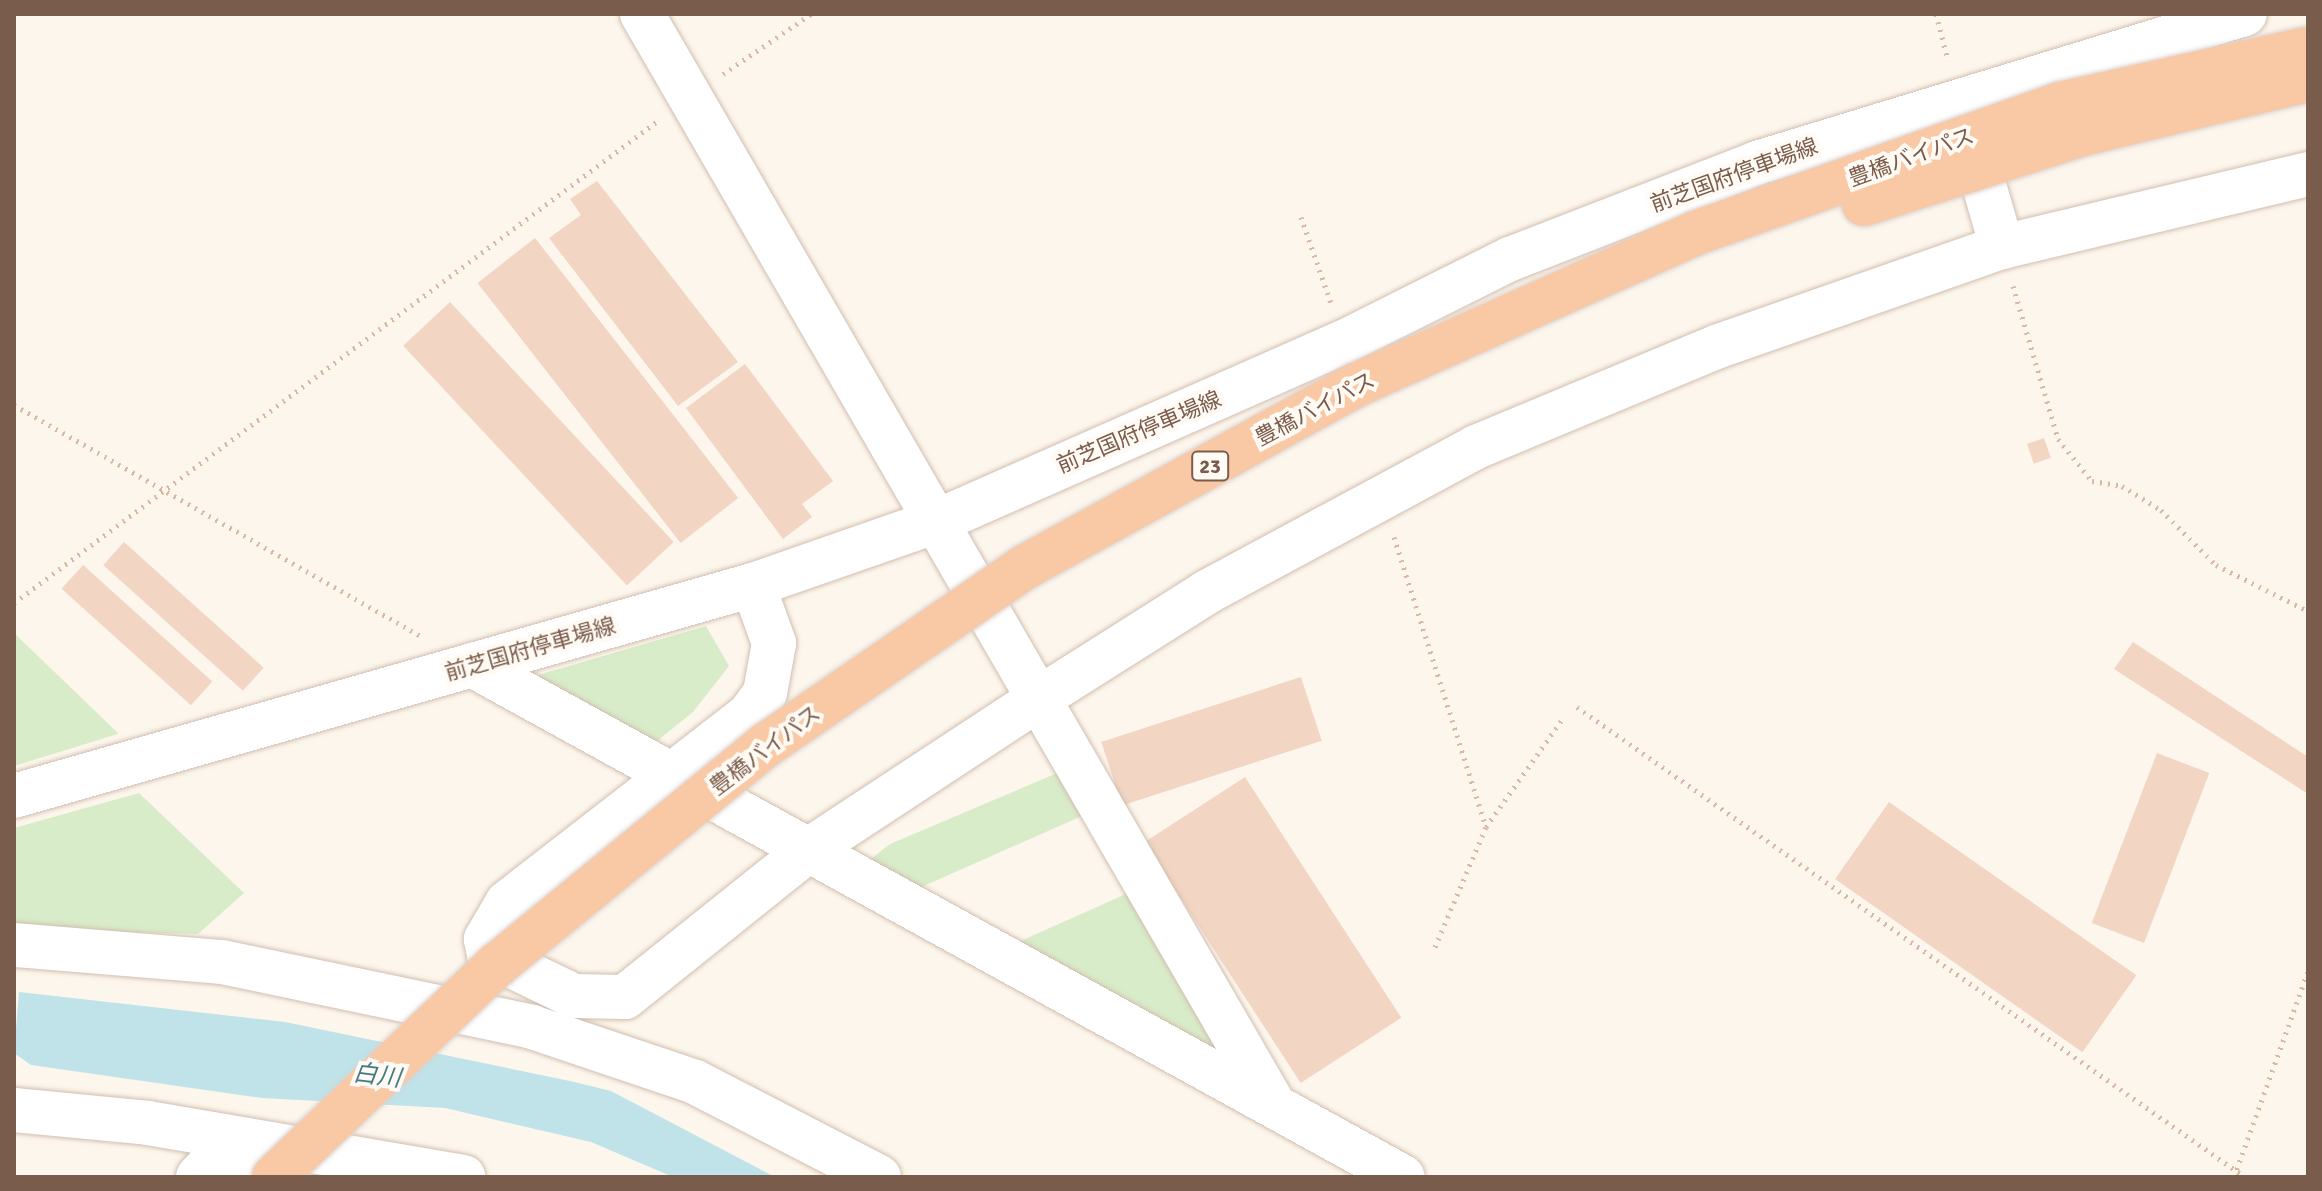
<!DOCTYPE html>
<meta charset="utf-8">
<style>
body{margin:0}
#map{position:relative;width:2322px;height:1191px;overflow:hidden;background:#fdf6ec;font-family:Signika,"Noto Sans JP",sans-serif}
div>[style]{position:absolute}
.green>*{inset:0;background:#d8ecc9}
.water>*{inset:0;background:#bfe3e8}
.building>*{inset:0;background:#f3d5c3;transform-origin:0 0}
.path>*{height:5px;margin-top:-2.5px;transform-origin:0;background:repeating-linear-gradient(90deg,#d9b8a5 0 2px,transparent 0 8px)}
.roads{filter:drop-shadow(0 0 2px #d1beb0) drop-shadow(0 0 2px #d1beb0)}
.minor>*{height:44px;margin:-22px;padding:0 22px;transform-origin:22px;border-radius:22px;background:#fff}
.secondary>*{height:44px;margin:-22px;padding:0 22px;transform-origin:22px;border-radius:22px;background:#fff}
.bridges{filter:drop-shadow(0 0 2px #dad1cd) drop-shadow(0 0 2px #dad1cd)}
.trunk-bridge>*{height:44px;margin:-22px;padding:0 22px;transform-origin:22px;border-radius:22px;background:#f9c8a4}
span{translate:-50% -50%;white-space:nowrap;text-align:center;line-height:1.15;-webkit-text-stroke:8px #fffaf3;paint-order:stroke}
.shield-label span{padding:2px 6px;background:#fffaf3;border:2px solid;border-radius:6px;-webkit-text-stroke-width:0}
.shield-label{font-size:20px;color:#7a5c4d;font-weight:700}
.street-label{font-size:22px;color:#7a5c4d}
.water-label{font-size:24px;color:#437c86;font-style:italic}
.frame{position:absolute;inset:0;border:16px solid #7a5c4d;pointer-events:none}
</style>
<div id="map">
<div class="green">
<div style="clip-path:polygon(706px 626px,729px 666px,693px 712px,647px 749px,521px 680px)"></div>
<div style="clip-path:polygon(14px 633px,118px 733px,118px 734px,14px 766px)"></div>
<div style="clip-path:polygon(1067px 769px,1091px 812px,908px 893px,859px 868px,890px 844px)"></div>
<div style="clip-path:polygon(139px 793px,244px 893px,198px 934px,14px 929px,14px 828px)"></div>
<div style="clip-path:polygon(1135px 890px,1240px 1065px,1007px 947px)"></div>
</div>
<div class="water">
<div style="clip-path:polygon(19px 992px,285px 1022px,570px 1081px,611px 1091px,775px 1177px,673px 1177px,591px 1142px,445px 1108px,262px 1098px,31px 1065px,14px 1053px)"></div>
</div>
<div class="building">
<div style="clip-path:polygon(597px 181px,738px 362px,678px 406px,549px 238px,581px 215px,570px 199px)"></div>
<div style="left:535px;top:238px;width:330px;height:73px;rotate:52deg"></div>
<div style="left:450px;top:302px;width:328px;height:64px;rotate:47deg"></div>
<div style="clip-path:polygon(745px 364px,833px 481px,802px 504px,812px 517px,783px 539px,686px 408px)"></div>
<div style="left:2044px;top:438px;width:21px;height:18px;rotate:71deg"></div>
<div style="left:124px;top:542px;width:188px;height:31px;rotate:42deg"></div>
<div style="left:83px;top:565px;width:174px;height:32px;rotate:42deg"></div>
<div style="clip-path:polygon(2133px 642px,2308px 757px,2308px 794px,2114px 669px)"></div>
<div style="left:1301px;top:677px;width:67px;height:210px;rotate:72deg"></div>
<div style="left:2157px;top:753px;width:56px;height:182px;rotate:21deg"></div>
<div style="left:1245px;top:777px;width:287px;height:120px;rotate:57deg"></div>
<div style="left:1889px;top:802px;width:302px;height:94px;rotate:35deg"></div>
</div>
<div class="path">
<div style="left:1936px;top:14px;width:48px;rotate:75.4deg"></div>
<div style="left:723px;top:74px;width:107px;rotate:-34.3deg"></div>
<div style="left:1301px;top:217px;width:91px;rotate:70.8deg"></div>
<div style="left:2013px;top:286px;width:159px;rotate:73.6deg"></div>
<div style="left:2058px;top:439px;width:54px;rotate:51deg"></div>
<div style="left:2092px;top:481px;width:30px;rotate:9deg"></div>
<div style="left:2122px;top:486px;width:46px;rotate:31.6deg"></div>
<div style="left:2161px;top:510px;width:78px;rotate:45deg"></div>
<div style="left:2216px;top:565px;width:103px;rotate:26.6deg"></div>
<div style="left:14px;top:405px;width:470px;rotate:29.6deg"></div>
<div style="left:1394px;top:537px;width:304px;rotate:72.4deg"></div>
<div style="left:14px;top:603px;width:802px;rotate:-36.84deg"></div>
<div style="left:1577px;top:707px;width:817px;rotate:35.13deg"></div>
<div style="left:1435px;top:947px;width:130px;rotate:-67deg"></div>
<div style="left:1486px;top:827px;width:130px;rotate:-54.7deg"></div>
<div style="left:2234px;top:1177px;width:219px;rotate:-70.2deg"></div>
</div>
<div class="roads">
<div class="minor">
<div style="left:642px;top:14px;width:1255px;rotate:59.92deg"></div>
<div style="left:1968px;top:130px;width:122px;rotate:73.8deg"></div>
<div style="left:753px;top:585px;width:62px;rotate:70.1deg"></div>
<div style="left:774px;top:643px;width:51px;rotate:100.2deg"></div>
<div style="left:765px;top:693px;width:27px;rotate:126deg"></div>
<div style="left:749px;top:715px;width:306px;rotate:142.2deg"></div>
<div style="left:507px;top:903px;width:42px;rotate:120.3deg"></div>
<div style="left:486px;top:939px;width:16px;rotate:79deg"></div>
<div style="left:489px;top:955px;width:94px;rotate:25.8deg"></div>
<div style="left:574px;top:996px;width:51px;rotate:1.1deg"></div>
<div style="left:625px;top:997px;width:233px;rotate:-38.7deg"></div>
<div style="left:807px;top:851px;width:277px;rotate:-33.3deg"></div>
<div style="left:1038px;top:699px;width:200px;rotate:-32.3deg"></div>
<div style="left:1207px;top:592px;width:306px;rotate:-28.3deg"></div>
<div style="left:1476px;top:447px;width:263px;rotate:-22.6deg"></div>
<div style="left:1719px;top:346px;width:300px;rotate:-19.3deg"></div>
<div style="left:2002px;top:247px;width:315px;rotate:-13.4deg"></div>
<div style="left:472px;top:665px;width:1062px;rotate:28.81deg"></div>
<div style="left:14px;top:945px;width:209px;rotate:4.7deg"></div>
<div style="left:222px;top:962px;width:317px;rotate:11.8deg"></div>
<div style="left:532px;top:1027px;width:172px;rotate:18.6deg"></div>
<div style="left:695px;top:1082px;width:207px;rotate:27.3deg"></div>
<div style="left:14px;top:1110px;width:135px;rotate:5.5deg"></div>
<div style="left:148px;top:1123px;width:320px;rotate:9.7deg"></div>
<div style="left:198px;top:1177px;width:18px;rotate:-47deg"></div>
<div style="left:210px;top:1164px;width:63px;rotate:4.5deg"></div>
</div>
<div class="secondary">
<div style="left:14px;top:796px;width:769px;rotate:-15.94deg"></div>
<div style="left:753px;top:585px;width:198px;rotate:-19.2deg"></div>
<div style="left:940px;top:520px;width:441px;rotate:-23.8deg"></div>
<div style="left:1344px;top:342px;width:186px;rotate:-26.6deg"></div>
<div style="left:1510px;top:259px;width:265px;rotate:-21.2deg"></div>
<div style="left:1757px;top:163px;width:510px;rotate:-16.98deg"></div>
</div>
</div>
<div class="bridges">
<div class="trunk-bridge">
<div style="left:1864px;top:204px;width:229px;rotate:-17.8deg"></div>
<div style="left:2082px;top:134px;width:226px;rotate:-13.5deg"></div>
<div style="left:274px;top:1177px;width:309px;rotate:-43.6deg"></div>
<div style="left:498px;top:964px;width:346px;rotate:-39.3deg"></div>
<div style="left:766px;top:745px;width:314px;rotate:-34.5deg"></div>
<div style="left:1025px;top:567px;width:378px;rotate:-28.8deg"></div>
<div style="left:1356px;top:385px;width:372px;rotate:-24.1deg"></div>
<div style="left:1696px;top:233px;width:387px;rotate:-19.5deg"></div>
<div style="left:2061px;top:104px;width:253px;rotate:-12.6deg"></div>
</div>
</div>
<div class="shield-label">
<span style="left:1210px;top:466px">23</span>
</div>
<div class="street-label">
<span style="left:1911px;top:157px;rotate:-20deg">豊橋バイパス</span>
<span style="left:1734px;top:175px;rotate:-20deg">前芝国府停車場線</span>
<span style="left:1315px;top:409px;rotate:-28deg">豊橋バイパス</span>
<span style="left:1139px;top:432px;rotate:-23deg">前芝国府停車場線</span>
<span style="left:530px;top:649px;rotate:-16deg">前芝国府停車場線</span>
<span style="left:765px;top:750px;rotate:-37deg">豊橋バイパス</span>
</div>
<div class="water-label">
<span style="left:377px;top:1076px;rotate:7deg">白川</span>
</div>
<div class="frame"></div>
</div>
